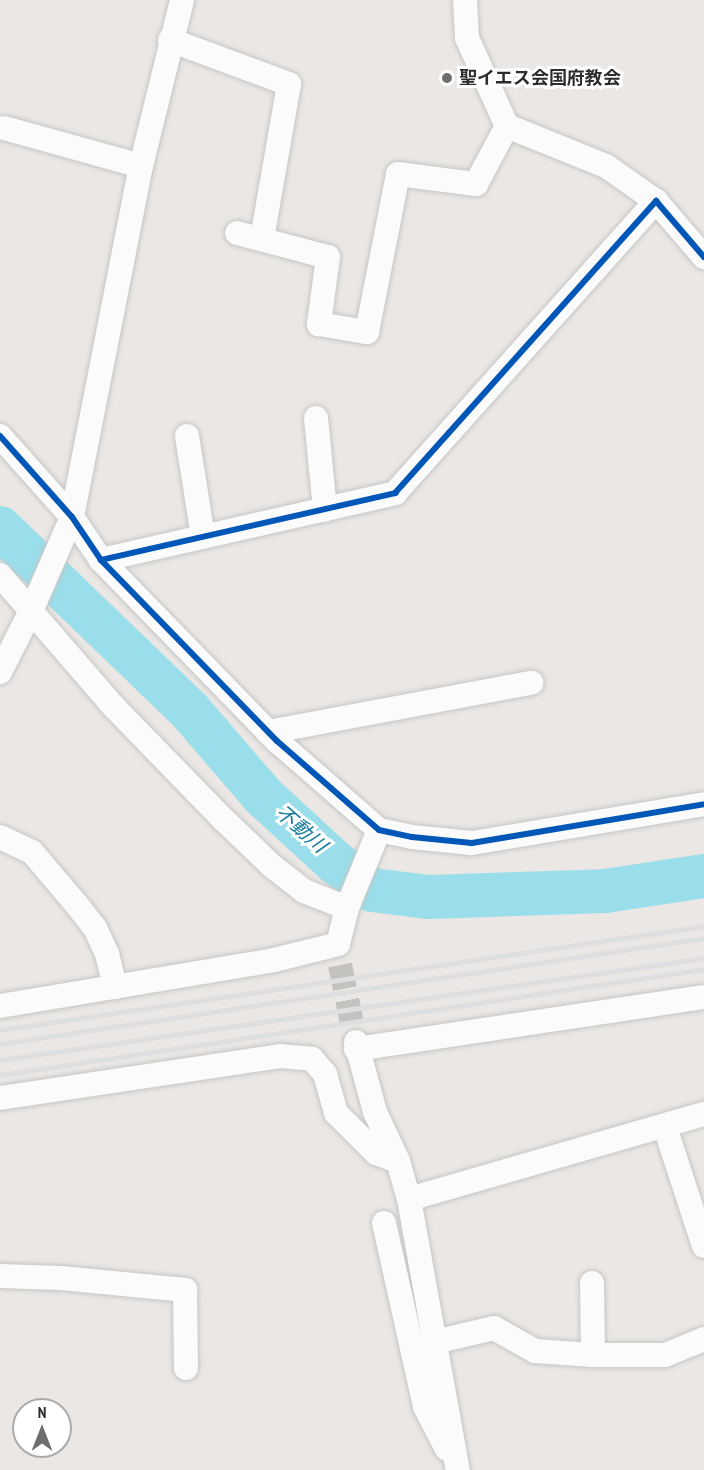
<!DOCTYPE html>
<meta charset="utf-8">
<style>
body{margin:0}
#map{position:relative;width:704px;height:1470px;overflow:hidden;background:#eae7e4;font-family:"PT Sans Narrow","Noto Sans JP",sans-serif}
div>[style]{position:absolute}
.river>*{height:44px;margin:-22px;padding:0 22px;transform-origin:22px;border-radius:22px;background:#99deea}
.minor-tunnel>*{height:24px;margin-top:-12px;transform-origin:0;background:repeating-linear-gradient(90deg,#c4c2bf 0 24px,transparent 0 36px)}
.roads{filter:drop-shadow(0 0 2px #c6c6c6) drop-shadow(0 0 2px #c6c6c6)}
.minor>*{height:24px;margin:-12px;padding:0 12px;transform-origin:12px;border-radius:12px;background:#fcfbfb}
.rail>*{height:4.5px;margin:-2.25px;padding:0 2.25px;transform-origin:2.25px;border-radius:2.25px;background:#dfdee0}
.cycleway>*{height:6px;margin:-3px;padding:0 3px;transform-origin:3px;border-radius:3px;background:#0057b8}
.dots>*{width:16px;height:16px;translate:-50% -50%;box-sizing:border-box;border:3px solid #fff;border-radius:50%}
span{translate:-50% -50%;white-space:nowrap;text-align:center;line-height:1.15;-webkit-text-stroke:6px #fff;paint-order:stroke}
.poi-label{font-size:18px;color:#2d2d2d;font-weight:700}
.left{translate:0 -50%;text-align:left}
.water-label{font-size:20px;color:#117c9d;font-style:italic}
.north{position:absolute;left:12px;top:1398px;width:60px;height:60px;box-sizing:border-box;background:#fff;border:2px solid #ababab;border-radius:50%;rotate:0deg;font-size:16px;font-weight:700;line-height:24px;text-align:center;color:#2d2d2d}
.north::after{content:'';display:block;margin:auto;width:21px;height:27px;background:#6f6e6d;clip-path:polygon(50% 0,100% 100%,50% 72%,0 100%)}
</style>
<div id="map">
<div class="river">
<div style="left:0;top:528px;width:264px;rotate:43.9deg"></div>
<div style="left:190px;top:711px;width:112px;rotate:49.3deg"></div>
<div style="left:263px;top:796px;width:99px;rotate:42.5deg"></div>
<div style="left:336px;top:863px;width:45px;rotate:36.9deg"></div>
<div style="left:372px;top:890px;width:56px;rotate:7.1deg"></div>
<div style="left:428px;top:897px;width:177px;rotate:-1.9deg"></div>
<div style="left:605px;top:891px;width:100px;rotate:-8.6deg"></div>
</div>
<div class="minor-tunnel">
<div style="left:340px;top:965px;width:79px;rotate:78.3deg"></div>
</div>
<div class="roads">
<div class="minor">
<div style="left:465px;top:0;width:38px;rotate:87deg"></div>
<div style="left:467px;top:38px;width:97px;rotate:65.6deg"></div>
<div style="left:507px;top:126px;width:107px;rotate:22deg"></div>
<div style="left:606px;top:166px;width:61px;rotate:35deg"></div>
<div style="left:170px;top:40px;width:127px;rotate:20.3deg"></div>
<div style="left:289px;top:84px;width:156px;rotate:99.9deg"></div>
<div style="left:4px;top:128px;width:142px;rotate:15.5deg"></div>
<div style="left:237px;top:233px;width:94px;rotate:14.8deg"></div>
<div style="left:328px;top:257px;width:68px;rotate:97.7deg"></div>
<div style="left:319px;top:324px;width:49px;rotate:9.5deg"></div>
<div style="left:367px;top:332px;width:161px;rotate:-78.9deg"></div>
<div style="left:398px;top:174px;width:79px;rotate:7.3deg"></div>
<div style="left:476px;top:184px;width:66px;rotate:-61.9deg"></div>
<div style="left:316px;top:418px;width:92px;rotate:84.4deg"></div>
<div style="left:0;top:436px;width:108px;rotate:48.4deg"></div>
<div style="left:72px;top:517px;width:52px;rotate:56deg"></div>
<div style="left:101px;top:560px;width:252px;rotate:45.8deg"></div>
<div style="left:277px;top:741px;width:135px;rotate:41.1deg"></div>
<div style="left:379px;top:830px;width:34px;rotate:12deg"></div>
<div style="left:412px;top:837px;width:60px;rotate:5.7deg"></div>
<div style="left:472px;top:843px;width:235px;rotate:-9.5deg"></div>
<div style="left:187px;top:436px;width:102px;rotate:81deg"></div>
<div style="left:101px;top:560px;width:302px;rotate:-12.8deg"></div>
<div style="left:395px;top:493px;width:392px;rotate:-48.2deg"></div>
<div style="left:656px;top:201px;width:74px;rotate:49.4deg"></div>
<div style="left:0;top:575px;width:176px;rotate:49.2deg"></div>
<div style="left:115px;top:708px;width:156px;rotate:45.8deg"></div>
<div style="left:224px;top:820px;width:66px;rotate:43.8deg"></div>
<div style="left:272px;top:866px;width:41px;rotate:38deg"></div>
<div style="left:304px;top:891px;width:46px;rotate:21.6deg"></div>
<div style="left:0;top:672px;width:71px;rotate:-63.1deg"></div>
<div style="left:32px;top:609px;width:100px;rotate:-66.5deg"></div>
<div style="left:72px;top:517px;width:358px;rotate:-78.9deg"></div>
<div style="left:141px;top:166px;width:171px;rotate:-76.1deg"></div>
<div style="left:268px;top:732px;width:268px;rotate:-10.6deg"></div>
<div style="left:0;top:837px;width:35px;rotate:25deg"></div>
<div style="left:32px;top:852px;width:70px;rotate:49.7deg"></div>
<div style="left:77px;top:905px;width:29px;rotate:52deg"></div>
<div style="left:95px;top:928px;width:29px;rotate:65deg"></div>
<div style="left:107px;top:954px;width:34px;rotate:76deg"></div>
<div style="left:0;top:1006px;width:278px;rotate:-9.5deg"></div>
<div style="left:274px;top:960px;width:66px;rotate:-14deg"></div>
<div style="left:338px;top:944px;width:37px;rotate:-76deg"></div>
<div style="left:347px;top:908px;width:84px;rotate:-67.7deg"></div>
<div style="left:356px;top:1042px;width:73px;rotate:74.8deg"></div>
<div style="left:375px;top:1112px;width:54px;rotate:64.9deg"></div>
<div style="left:398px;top:1161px;width:40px;rotate:74deg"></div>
<div style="left:409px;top:1199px;width:275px;rotate:79.8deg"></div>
<div style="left:356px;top:1049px;width:352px;rotate:-8.5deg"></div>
<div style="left:0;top:1098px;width:283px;rotate:-8.5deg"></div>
<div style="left:280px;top:1056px;width:32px;rotate:5deg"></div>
<div style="left:312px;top:1059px;width:20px;rotate:49deg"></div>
<div style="left:325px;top:1074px;width:41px;rotate:74.2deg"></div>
<div style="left:336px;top:1113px;width:57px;rotate:45deg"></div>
<div style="left:376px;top:1153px;width:23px;rotate:20deg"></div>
<div style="left:665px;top:1127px;width:125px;rotate:71.9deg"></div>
<div style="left:409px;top:1199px;width:307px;rotate:-16.1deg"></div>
<div style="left:384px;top:1223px;width:189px;rotate:77.4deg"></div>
<div style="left:425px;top:1407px;width:47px;rotate:62.4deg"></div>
<div style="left:0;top:1276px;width:61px;rotate:1.9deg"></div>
<div style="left:61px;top:1278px;width:125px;rotate:5.5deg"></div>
<div style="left:185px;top:1290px;width:78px;rotate:89.3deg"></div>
<div style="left:592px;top:1283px;width:72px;rotate:89.2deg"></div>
<div style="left:434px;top:1342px;width:62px;rotate:-13.1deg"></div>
<div style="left:494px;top:1328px;width:47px;rotate:29.3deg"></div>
<div style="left:535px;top:1351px;width:58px;rotate:3.9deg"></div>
<div style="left:593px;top:1355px;width:72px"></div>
<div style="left:665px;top:1355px;width:42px;rotate:-22.3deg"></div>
</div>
</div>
<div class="rail">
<div style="left:0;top:1030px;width:712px;rotate:-8.4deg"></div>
<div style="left:0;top:1044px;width:712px;rotate:-8.56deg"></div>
<div style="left:0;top:1060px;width:711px;rotate:-8.24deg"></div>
<div style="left:0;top:1075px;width:712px;rotate:-8.56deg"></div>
</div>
<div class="cycleway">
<div style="left:0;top:436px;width:108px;rotate:48.4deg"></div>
<div style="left:72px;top:517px;width:52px;rotate:56deg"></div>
<div style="left:101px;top:560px;width:252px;rotate:45.8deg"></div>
<div style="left:277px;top:741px;width:135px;rotate:41.1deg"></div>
<div style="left:379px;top:830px;width:34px;rotate:12deg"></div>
<div style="left:412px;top:837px;width:60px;rotate:5.7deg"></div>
<div style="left:472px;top:843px;width:235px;rotate:-9.5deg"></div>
<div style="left:101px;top:560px;width:302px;rotate:-12.8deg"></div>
<div style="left:395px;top:493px;width:392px;rotate:-48.2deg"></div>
<div style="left:656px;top:201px;width:74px;rotate:49.4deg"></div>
</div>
<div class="dots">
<div style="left:447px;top:78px;background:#6f6e6d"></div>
</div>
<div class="poi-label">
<span class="left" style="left:459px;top:78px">聖イエス会国府教会</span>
</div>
<div class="water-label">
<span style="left:301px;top:829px;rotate:41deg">不動川</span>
</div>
<div class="north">N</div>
</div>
